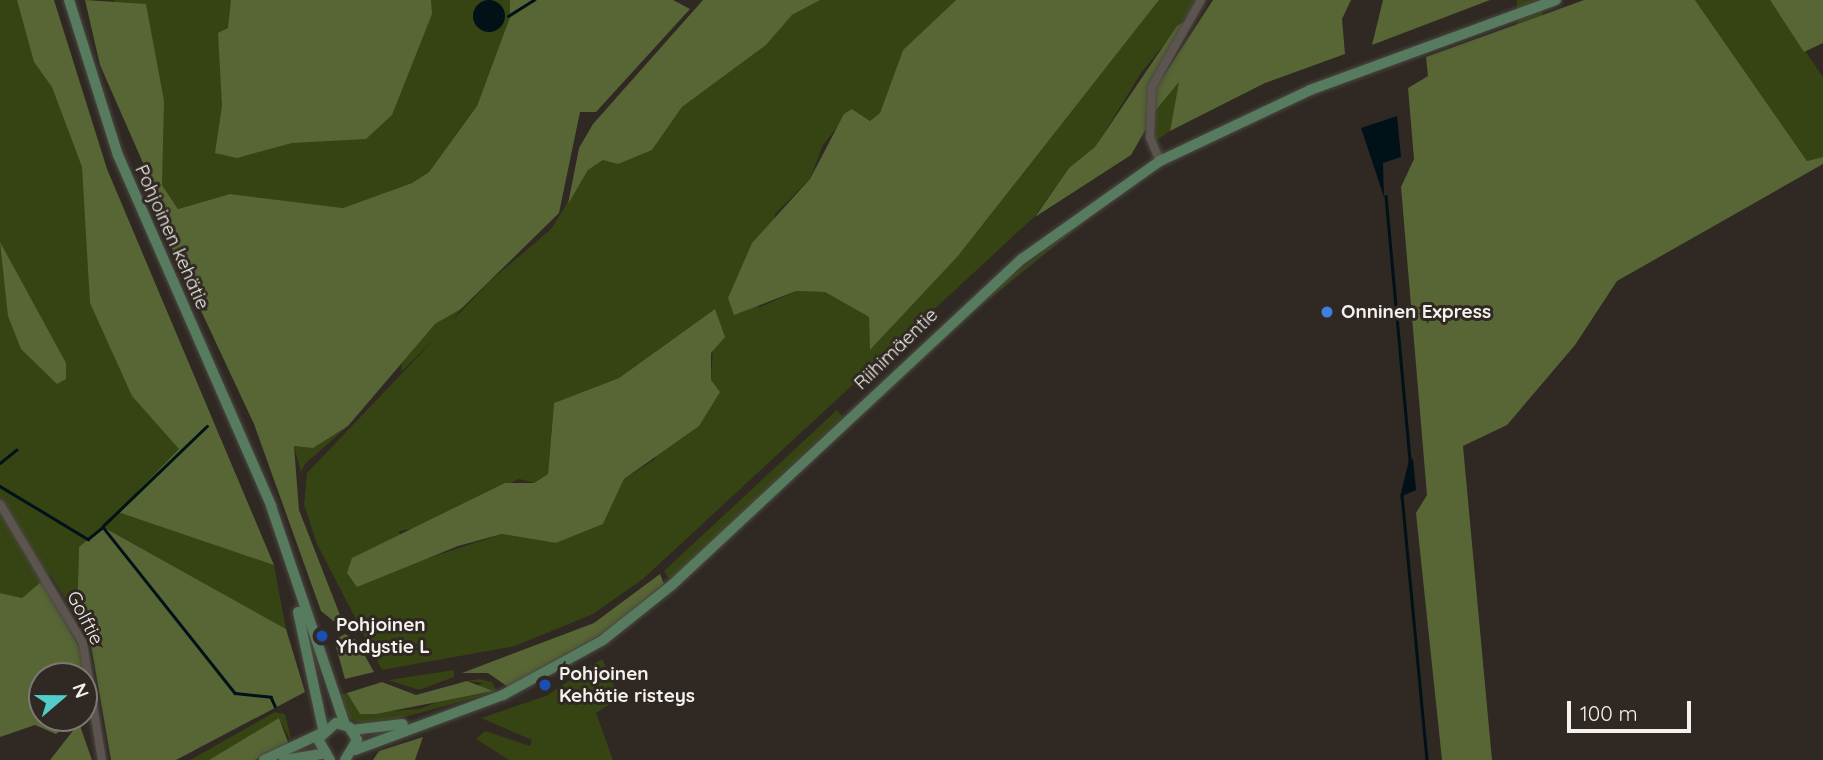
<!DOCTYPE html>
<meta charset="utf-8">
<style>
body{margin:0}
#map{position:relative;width:1823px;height:760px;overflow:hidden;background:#2f2823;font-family:Quicksand,sans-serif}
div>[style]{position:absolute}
.green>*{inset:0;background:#364313;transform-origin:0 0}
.forest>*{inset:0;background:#576634}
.water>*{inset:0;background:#001117}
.round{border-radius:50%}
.stream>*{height:2.5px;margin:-1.25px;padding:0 1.25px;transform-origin:1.25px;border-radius:1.25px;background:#001117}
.roads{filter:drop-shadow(0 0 2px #4c4742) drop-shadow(0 0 2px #4c4742)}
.street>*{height:8px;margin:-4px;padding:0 4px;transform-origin:4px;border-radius:4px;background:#5c544f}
.secondary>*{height:10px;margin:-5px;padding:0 5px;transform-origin:5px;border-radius:5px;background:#577b5e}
.dots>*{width:19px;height:19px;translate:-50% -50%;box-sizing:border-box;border:4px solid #2f2823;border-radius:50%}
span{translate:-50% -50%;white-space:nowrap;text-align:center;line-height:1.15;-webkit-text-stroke:6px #2f2823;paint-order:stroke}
.street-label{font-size:19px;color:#f5f1ee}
.poi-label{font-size:19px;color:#f5f1ee;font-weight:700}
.left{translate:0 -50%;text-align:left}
.north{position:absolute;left:28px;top:662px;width:70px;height:70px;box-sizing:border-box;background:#2f2823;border:2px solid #7e7874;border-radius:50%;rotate:70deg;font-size:19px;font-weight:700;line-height:28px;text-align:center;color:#f5f1ee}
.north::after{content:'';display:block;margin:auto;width:24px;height:32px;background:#53cdca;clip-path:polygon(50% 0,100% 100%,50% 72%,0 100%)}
.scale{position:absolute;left:1567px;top:701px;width:124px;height:32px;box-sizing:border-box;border:4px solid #f5f1ee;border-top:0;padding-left:9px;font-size:21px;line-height:24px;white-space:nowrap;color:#f5f1ee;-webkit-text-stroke:5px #2f2823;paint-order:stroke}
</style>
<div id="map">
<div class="green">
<div style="clip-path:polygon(0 0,36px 0,183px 449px,119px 511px,274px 565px,286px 629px,103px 527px,79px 547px,77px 616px,50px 574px,22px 598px,0 593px)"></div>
<div style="clip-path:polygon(114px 0,510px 0,510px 17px,477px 106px,429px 172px,412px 183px,343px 208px,230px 194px,178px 209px,162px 185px,160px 155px)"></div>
<div style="clip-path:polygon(evenodd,820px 0,956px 0,903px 50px,880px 113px,870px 121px,852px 109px,823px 145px,810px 179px,775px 214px,758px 308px,796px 291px,825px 292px,869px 317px,871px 349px,958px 256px,1159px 0,1200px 0,1141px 73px,1095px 148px,1069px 168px,1034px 217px,643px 579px,593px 614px,515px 646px,382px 670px,316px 542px,304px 504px,307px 473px,489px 282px,551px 229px,588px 170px,603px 160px,652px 150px,682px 107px,766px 45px,792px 15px,820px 0,715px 309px,711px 380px,654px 460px,624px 479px,603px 524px,556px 543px,502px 534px,410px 564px,399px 531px,421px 528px,519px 479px,534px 483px,548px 474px,554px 403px,619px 378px,715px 309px)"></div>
<div style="left:1517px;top:0;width:25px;height:168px"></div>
<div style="clip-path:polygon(1695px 0,1770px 0,1823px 77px,1823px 157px,1807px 161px)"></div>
<div style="clip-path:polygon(1180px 80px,1170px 131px,1154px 142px,1151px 116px)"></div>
<div style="clip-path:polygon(1125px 189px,977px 309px,857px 421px,993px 290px)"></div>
<div style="clip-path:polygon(461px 309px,449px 325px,401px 372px,402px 358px,435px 324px)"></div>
<div style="clip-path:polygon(837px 410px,843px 417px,670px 580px,664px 571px)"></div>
<div style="clip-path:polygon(348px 426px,305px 464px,301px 472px,294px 446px,314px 447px)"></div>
<div style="clip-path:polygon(602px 659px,620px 698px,596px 713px,613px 760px,509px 760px,476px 739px,485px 731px,530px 746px,532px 740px,481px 718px,546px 696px)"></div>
<div style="clip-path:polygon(454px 670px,454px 677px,419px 690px,388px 680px)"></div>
<div style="clip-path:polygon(479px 679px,492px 682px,497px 692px,367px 727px,349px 718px,339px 695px,347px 693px,360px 713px,420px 709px,483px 683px,467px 681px)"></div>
<div style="clip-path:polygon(275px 712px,285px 714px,292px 743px,279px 719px,209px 760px,190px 760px)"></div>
</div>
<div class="forest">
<div style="clip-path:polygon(17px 0,54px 0,107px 169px,274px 565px,118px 512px,179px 449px,132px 396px,90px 303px,82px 167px,52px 87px,34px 62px)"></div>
<div style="clip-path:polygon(85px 0,146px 4px,164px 101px,162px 185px,178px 209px,230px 194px,343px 208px,412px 183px,429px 172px,477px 106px,510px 17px,510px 0,673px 0,690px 9px,596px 112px,580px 112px,559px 213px,461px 309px,435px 324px,348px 426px,313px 448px,294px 446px,299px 510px,340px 615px,336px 623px,321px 611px,254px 424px,159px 221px,147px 172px,100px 65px)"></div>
<div style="clip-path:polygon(231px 0,431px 0,432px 14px,392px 115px,366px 139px,292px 143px,237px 158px,215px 153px,222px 106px,218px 33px,228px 28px)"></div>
<div style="clip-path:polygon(703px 0,820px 0,792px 15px,766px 45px,682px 107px,652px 150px,618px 164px,603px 160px,588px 170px,568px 204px,579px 148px,593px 124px)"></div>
<div style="clip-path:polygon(956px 0,1159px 0,958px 256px,870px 350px,869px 317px,825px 292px,796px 291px,734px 315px,728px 298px,752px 243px,810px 179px,844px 114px,852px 109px,870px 121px,880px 113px,903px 50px)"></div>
<div style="clip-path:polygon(1213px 0,1351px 0,1342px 19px,1345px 54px,1265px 83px,1170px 131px,1179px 82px,1151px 116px,1155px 89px)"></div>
<div style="clip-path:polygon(1383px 0,1490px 0,1372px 45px)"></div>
<div style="clip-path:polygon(1584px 0,1695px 0,1807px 161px,1823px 157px,1823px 164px,1617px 281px,1575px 345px,1507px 425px,1463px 446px,1492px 760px,1442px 760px,1416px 513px,1427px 495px,1401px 187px,1414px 159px,1408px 88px,1428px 76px,1426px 57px)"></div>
<div style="clip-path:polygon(1770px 0,1823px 0,1823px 43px,1804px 52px)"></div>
<div style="clip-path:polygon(1193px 17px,1149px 86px,1146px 129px,1131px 155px,1035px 217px,1069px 168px,1095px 147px,1177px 26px)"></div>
<div style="clip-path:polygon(0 242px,66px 363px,66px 379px,57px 384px,21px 349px,8px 316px)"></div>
<div style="clip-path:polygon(715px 309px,725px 337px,711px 353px,711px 380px,720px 392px,699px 426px,624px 479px,603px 524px,556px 543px,502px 534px,458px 546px,357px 587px,347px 573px,352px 558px,505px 483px,534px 483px,548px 474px,554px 403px,619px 378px)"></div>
<div style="clip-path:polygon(103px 527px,286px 629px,305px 692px,176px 760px,111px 760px,91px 645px,77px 616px,79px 547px)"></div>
<div style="clip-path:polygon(660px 574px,664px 584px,607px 631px,508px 687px,488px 673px,462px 673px,594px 623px)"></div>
<div style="clip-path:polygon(42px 581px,82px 652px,88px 709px,84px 712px,84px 676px,42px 676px,42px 718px,77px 718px,56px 734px,35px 725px,0 737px,0 593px,22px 598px)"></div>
<div style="clip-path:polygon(345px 634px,356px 640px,374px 672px,345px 679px,334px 640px)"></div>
<div style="clip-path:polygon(467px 681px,493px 691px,376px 714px,360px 714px,347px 693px,382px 682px,416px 695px)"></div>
<div style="clip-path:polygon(279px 718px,289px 745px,255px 760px,209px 760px)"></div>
<div style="clip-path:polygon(79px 723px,92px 760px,50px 760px)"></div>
<div style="clip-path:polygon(423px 737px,415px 760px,373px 760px,379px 751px)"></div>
</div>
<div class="water">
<div class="round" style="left:473px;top:0;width:32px;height:32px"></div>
<div style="clip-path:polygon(1397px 116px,1401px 157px,1383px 163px,1384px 197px,1361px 128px)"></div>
<div style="clip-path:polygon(1413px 459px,1416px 490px,1400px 497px,1409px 460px)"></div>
</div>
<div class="stream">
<div style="left:508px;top:16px;width:31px;rotate:-32deg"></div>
<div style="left:1386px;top:196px;width:266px;rotate:84.8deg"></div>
<div style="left:0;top:463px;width:21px;rotate:-39deg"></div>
<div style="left:0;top:486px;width:103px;rotate:31.1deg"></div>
<div style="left:88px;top:539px;width:19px;rotate:-39deg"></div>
<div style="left:103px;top:527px;width:212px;rotate:51.5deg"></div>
<div style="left:235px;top:693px;width:36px;rotate:6deg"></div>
<div style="left:271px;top:697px;width:10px;rotate:66deg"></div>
<div style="left:1402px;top:495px;width:266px;rotate:84.6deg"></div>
<div style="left:103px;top:526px;width:144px;rotate:-43.9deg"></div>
</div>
<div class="roads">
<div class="street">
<div style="left:1160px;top:161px;width:26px;rotate:-113deg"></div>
<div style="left:1150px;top:137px;width:50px;rotate:-87.7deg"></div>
<div style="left:1152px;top:87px;width:100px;rotate:-60.6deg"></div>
<div style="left:0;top:504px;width:162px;rotate:59.2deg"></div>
<div style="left:83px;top:643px;width:119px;rotate:80.8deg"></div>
</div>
<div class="secondary">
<div style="left:69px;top:0;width:163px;rotate:72.5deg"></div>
<div style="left:118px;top:155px;width:383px;rotate:66.4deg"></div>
<div style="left:271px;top:506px;width:231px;rotate:71.3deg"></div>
<div style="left:298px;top:612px;width:120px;rotate:77.9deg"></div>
<div style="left:352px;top:730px;width:51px;rotate:-6.7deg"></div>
<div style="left:355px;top:750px;width:158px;rotate:-20.4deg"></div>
<div style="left:503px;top:695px;width:114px;rotate:-28.8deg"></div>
<div style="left:603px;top:640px;width:88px;rotate:-38.6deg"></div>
<div style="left:672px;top:585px;width:478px;rotate:-43deg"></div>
<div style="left:1022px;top:259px;width:169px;rotate:-35.4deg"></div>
<div style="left:1160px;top:161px;width:166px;rotate:-25.3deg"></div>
<div style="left:1310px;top:90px;width:262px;rotate:-20.1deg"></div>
<div style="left:264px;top:760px;width:62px;rotate:-24.9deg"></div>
<div style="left:284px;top:760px;width:38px;rotate:-9deg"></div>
<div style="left:330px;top:760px;width:24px;rotate:-120deg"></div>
<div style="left:318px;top:739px;width:24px;rotate:-42deg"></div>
<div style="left:336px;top:723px;width:14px;rotate:17deg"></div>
<div style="left:349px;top:727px;width:15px;rotate:58deg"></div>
<div style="left:357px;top:740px;width:23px;rotate:121deg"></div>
</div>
</div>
<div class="dots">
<div style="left:1327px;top:312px;background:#3f7fe0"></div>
<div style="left:322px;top:636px;background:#1a4fb4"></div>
<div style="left:545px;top:685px;background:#1a4fb4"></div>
</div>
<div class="street-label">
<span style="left:172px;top:237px;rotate:66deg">Pohjoinen kehätie</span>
<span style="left:896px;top:349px;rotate:-44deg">Riihimäentie</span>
<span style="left:85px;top:618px;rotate:63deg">Golftie</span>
</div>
<div class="poi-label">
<span class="left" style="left:1341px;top:312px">Onninen Express</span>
<span class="left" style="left:336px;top:636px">Pohjoinen<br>Yhdystie L</span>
<span class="left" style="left:559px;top:685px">Pohjoinen<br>Kehätie risteys</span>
</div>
<div class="north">N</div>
<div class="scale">100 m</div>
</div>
